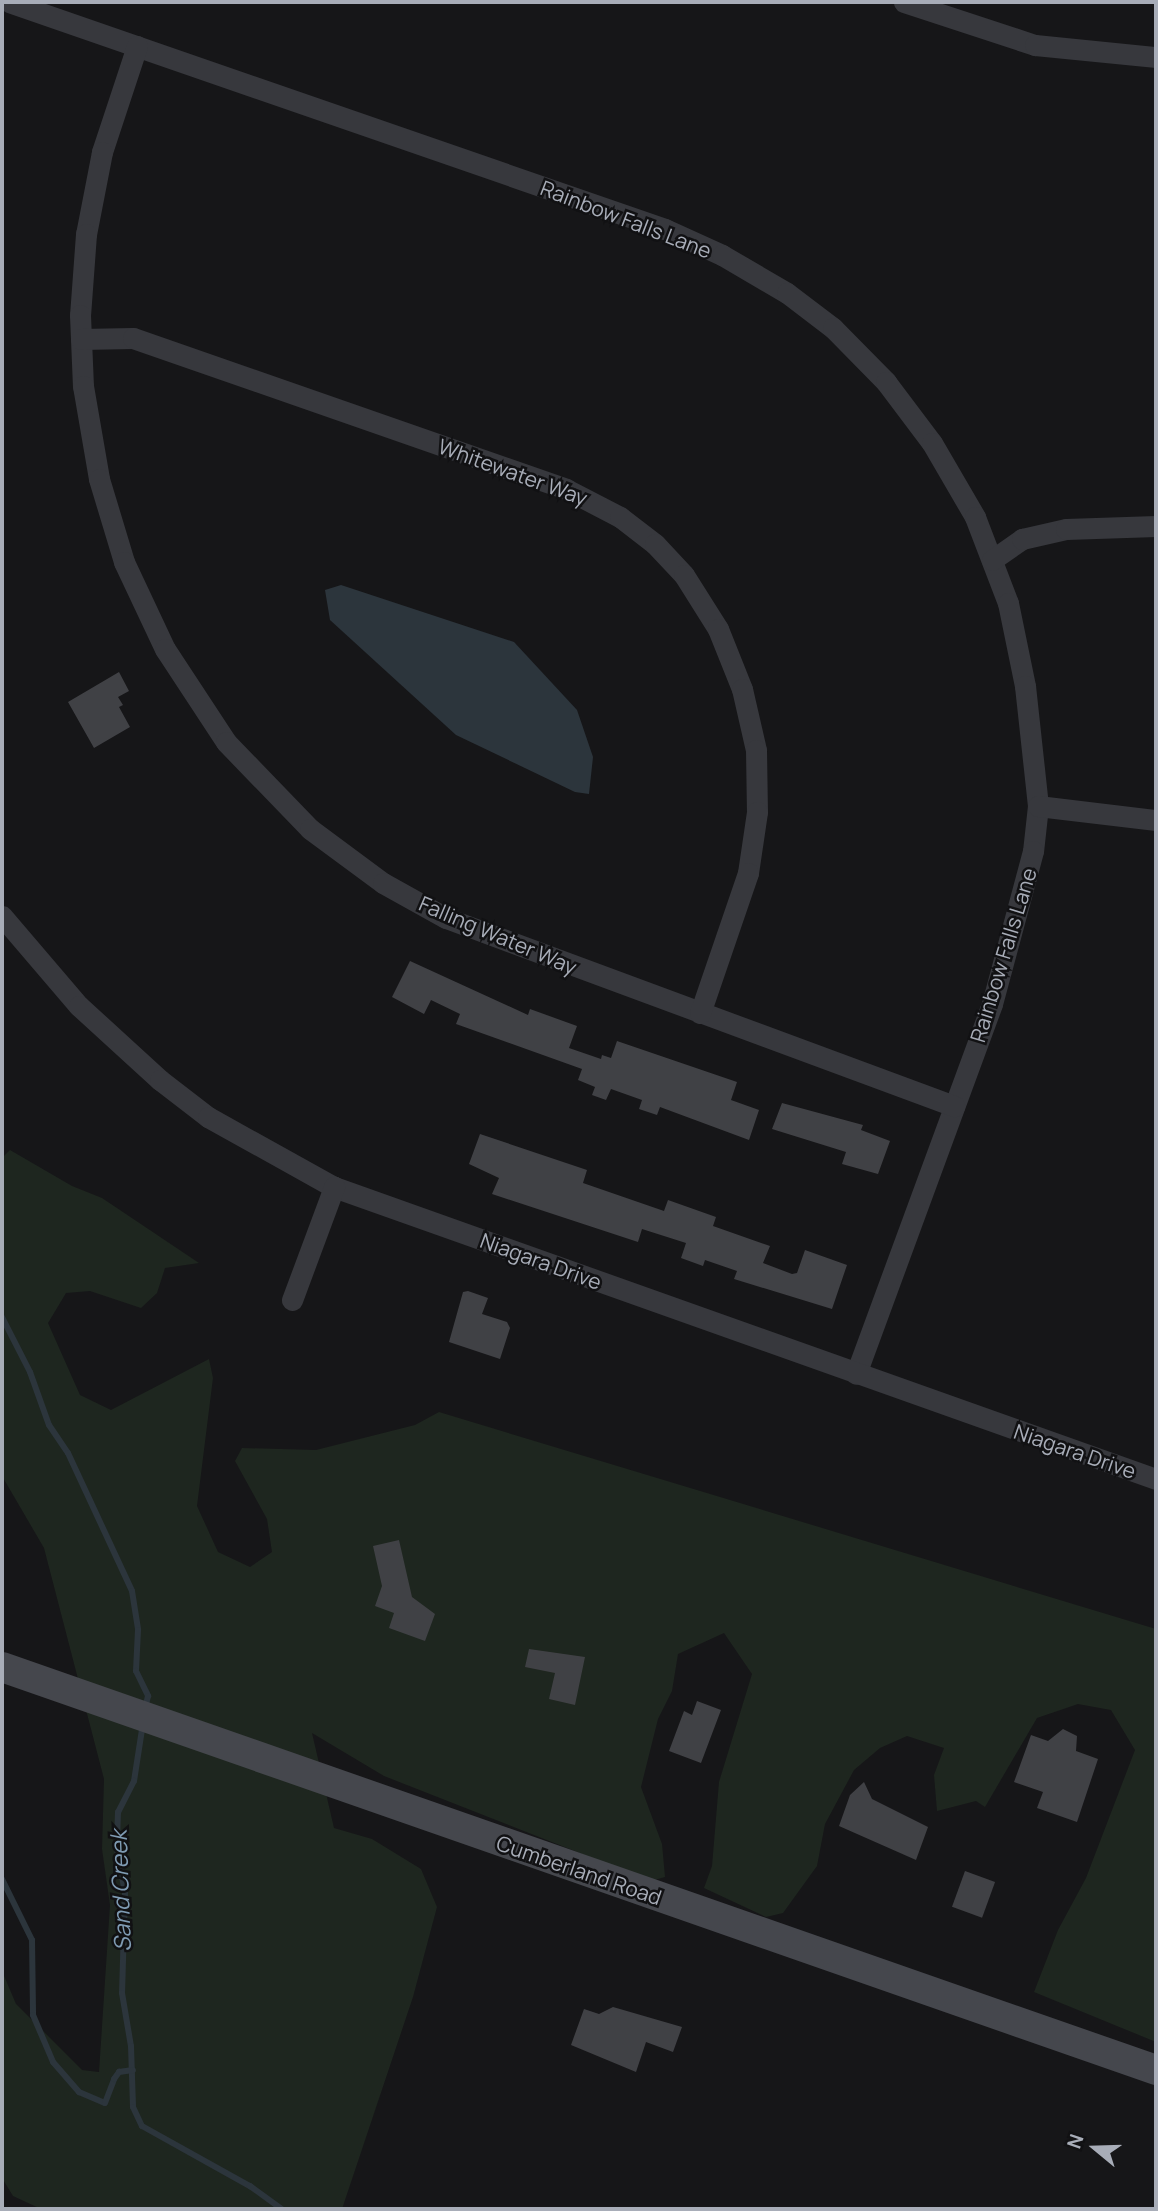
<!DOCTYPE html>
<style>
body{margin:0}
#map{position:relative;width:1158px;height:2211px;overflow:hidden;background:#161618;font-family:Manrope,sans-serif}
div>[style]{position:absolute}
.green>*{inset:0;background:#1e261f}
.water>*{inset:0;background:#2c353c}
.stream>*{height:6px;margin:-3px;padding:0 3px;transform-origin:3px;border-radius:3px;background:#2c353c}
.building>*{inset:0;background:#404145;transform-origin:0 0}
.street>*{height:21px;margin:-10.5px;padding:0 10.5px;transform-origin:10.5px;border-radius:10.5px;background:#37383d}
.secondary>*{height:30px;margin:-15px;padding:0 15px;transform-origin:15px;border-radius:15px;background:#45474d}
span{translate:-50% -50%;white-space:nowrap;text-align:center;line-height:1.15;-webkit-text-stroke:5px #111113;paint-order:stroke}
.street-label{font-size:21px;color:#a8adb8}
.water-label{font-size:23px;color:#7f9bb3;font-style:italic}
.frame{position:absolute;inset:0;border:4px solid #a8adb8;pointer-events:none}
.north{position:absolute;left:1060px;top:2113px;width:70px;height:70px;-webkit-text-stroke:5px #111113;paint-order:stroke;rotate:289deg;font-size:19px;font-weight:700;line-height:28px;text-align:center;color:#a8adb8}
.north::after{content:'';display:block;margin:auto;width:24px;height:32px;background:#a8adb8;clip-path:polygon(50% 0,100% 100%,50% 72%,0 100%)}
</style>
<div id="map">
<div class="green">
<div style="clip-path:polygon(10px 1150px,72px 1186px,102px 1198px,199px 1263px,165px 1268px,157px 1293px,141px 1308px,90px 1291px,66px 1293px,48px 1323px,80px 1395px,111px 1410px,209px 1359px,213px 1378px,197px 1506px,218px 1552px,250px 1567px,272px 1552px,267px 1519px,235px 1461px,242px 1448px,316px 1450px,415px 1425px,439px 1412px,1156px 1629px,1156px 2042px,1034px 1992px,1058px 1930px,1086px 1878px,1135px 1750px,1111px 1710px,1078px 1704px,1037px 1718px,985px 1807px,976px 1801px,937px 1811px,934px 1775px,944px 1748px,907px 1736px,880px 1748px,854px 1770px,825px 1824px,817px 1866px,783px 1913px,766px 1917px,704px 1888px,712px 1866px,719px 1782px,752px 1674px,724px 1633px,678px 1654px,672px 1691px,658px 1719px,641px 1787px,662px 1844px,665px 1877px,651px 1881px,384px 1776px,312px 1733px,334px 1828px,372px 1839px,421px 1869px,437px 1907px,413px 1997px,342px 2209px,41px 2209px,13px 2196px,2px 2178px,2px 1971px,16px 2004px,82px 2070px,99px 2072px,110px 1905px,102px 1849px,104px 1779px,44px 1548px,2px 1476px,2px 1158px)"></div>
</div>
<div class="water">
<div style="clip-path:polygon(341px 585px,514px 642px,577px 710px,593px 757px,589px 794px,575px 792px,456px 735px,330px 620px,325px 590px)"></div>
</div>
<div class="stream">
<div style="left:2px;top:1317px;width:62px;rotate:63deg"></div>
<div style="left:30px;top:1372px;width:56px;rotate:70.3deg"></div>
<div style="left:49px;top:1425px;width:34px;rotate:56deg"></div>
<div style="left:68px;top:1453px;width:152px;rotate:65.1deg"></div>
<div style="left:132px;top:1591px;width:39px;rotate:81deg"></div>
<div style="left:138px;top:1630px;width:41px;rotate:92.8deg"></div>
<div style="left:136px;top:1671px;width:28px;rotate:64deg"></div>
<div style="left:148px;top:1696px;width:13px;rotate:103deg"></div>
<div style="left:143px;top:1723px;width:59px;rotate:98.8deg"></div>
<div style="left:134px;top:1781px;width:35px;rotate:117deg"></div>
<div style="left:118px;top:1812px;width:37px;rotate:92deg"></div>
<div style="left:117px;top:1849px;width:45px;rotate:79.7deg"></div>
<div style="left:125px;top:1893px;width:100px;rotate:91.7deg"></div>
<div style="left:122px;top:1993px;width:54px;rotate:80.4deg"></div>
<div style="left:131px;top:2046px;width:61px;rotate:88.1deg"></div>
<div style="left:133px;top:2107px;width:21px;rotate:65deg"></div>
<div style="left:142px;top:2126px;width:124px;rotate:29.1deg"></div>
<div style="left:250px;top:2186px;width:39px;rotate:36deg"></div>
<div style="left:2px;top:1879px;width:68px;rotate:63.8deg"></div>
<div style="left:32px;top:1940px;width:75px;rotate:89.2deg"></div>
<div style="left:33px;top:2015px;width:51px;rotate:66.9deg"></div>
<div style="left:53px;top:2062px;width:40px;rotate:49deg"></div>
<div style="left:79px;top:2092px;width:28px;rotate:23deg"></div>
<div style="left:105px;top:2103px;width:26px;rotate:-69deg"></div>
<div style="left:114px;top:2079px;width:9px;rotate:-54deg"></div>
<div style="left:119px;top:2072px;width:14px;rotate:-8deg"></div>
</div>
<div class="building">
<div style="clip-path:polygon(119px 672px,129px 691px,118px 697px,123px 705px,119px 707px,130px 727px,94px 748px,68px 702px)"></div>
<div style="clip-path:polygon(410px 961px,528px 1015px,530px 1009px,577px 1026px,569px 1048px,601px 1059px,602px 1055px,611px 1058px,617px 1041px,737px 1082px,731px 1100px,759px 1110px,749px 1140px,660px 1107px,657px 1115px,639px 1109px,642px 1100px,611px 1089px,606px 1100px,592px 1095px,595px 1087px,578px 1080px,582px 1069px,456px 1024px,460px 1014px,431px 1000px,424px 1014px,392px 997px)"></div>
<div style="clip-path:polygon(782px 1103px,863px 1125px,861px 1130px,890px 1141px,878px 1174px,842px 1164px,846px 1152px,772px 1129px)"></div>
<div style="clip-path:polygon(480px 1134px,587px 1170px,583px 1183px,664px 1211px,668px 1200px,716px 1217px,713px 1226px,770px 1246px,763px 1263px,792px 1274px,797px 1273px,805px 1250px,847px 1265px,832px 1309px,734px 1279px,737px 1271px,705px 1260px,703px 1266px,681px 1258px,686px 1243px,642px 1229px,638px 1242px,492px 1194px,499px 1178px,469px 1164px)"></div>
<div style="clip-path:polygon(468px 1291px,488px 1298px,482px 1314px,507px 1322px,510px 1328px,500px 1359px,449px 1342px,463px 1292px)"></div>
<div style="clip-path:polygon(399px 1540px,412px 1597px,435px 1614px,425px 1641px,389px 1628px,394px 1613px,375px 1606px,382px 1586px,373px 1546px)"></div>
<div style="clip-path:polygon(529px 1649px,585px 1657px,575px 1705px,549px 1699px,555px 1673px,525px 1667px)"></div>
<div style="clip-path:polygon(697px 1701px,721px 1710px,701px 1763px,669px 1751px,684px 1711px,692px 1715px)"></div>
<div style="clip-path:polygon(1063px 1729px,1077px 1736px,1076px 1751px,1098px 1759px,1077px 1822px,1037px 1808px,1043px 1792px,1014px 1782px,1031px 1735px,1048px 1741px)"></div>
<div style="clip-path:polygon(864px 1782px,872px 1799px,928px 1827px,916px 1860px,839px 1826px,850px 1795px)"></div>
<div style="left:965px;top:1871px;width:32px;height:38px;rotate:20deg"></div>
<div style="clip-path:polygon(613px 2007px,682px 2027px,673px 2052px,646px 2042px,636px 2072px,571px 2045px,584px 2009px,599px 2014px)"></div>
</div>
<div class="street">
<div style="left:9px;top:2px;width:694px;rotate:19.09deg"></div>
<div style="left:665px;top:229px;width:63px;rotate:24.5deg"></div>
<div style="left:722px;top:255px;width:75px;rotate:30.3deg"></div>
<div style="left:787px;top:293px;width:58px;rotate:37.3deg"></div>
<div style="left:833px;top:328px;width:76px;rotate:45.5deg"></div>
<div style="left:886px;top:382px;width:76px;rotate:53deg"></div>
<div style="left:932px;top:443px;width:86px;rotate:59.8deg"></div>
<div style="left:975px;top:517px;width:92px;rotate:69deg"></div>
<div style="left:1008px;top:603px;width:85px;rotate:78.4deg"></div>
<div style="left:1025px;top:686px;width:121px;rotate:83.8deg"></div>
<div style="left:1038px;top:806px;width:45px;rotate:96.3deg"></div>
<div style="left:1033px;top:851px;width:158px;rotate:105deg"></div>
<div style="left:992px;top:1004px;width:394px;rotate:110.2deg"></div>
<div style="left:904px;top:2px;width:138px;rotate:18.2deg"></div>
<div style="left:1035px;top:45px;width:122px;rotate:5.7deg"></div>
<div style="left:137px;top:46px;width:112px;rotate:108.3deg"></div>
<div style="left:102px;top:152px;width:84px;rotate:101deg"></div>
<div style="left:86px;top:234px;width:81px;rotate:94.2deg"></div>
<div style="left:80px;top:315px;width:71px;rotate:87.6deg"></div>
<div style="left:83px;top:386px;width:94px;rotate:80.2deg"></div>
<div style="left:99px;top:479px;width:87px;rotate:73.2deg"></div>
<div style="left:124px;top:562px;width:96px;rotate:64.8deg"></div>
<div style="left:165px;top:649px;width:111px;rotate:56.7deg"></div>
<div style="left:226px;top:742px;width:121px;rotate:46deg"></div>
<div style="left:310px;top:829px;width:91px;rotate:36.5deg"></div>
<div style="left:383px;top:883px;width:72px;rotate:29.1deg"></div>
<div style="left:446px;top:918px;width:542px;rotate:20.31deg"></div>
<div style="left:81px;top:339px;width:52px;rotate:-1.1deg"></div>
<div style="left:133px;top:338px;width:459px;rotate:19.2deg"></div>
<div style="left:566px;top:489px;width:61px;rotate:27.4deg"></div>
<div style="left:620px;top:517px;width:44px;rotate:37.6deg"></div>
<div style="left:655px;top:544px;width:42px;rotate:46.9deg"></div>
<div style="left:684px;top:575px;width:64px;rotate:57.8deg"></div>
<div style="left:718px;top:629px;width:65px;rotate:68.2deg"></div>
<div style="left:742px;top:689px;width:63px;rotate:77.1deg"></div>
<div style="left:756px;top:750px;width:62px;rotate:89.1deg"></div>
<div style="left:757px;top:812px;width:62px;rotate:98.4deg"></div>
<div style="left:748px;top:873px;width:148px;rotate:108.9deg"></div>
<div style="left:992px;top:560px;width:37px;rotate:-35deg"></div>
<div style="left:1022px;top:539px;width:45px;rotate:-12.8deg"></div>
<div style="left:1066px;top:529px;width:90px;rotate:-1.9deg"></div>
<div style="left:1038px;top:806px;width:119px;rotate:6.8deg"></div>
<div style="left:2px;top:916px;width:118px;rotate:49.5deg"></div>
<div style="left:79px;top:1006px;width:110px;rotate:42.4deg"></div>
<div style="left:160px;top:1080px;width:61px;rotate:37.6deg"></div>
<div style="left:208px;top:1117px;width:144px;rotate:29.1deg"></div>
<div style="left:334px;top:1187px;width:872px;rotate:19.56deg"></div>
<div style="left:292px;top:1300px;width:121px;rotate:-69.6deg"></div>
</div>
<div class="secondary">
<div style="left:2px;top:1667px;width:1222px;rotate:19.25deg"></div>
</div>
<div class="street-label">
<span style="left:626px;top:219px;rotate:21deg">Rainbow Falls Lane</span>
<span style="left:513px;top:472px;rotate:20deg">Whitewater Way</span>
<span style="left:498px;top:935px;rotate:23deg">Falling Water Way</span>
<span style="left:1003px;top:955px;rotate:-73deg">Rainbow Falls Lane</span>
<span style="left:541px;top:1261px;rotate:20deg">Niagara Drive</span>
<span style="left:1075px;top:1451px;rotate:19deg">Niagara Drive</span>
<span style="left:579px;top:1870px;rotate:19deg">Cumberland Road</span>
</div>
<div class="water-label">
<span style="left:120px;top:1891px;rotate:-92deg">Sand Creek</span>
</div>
<div class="frame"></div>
<div class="north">N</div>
</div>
